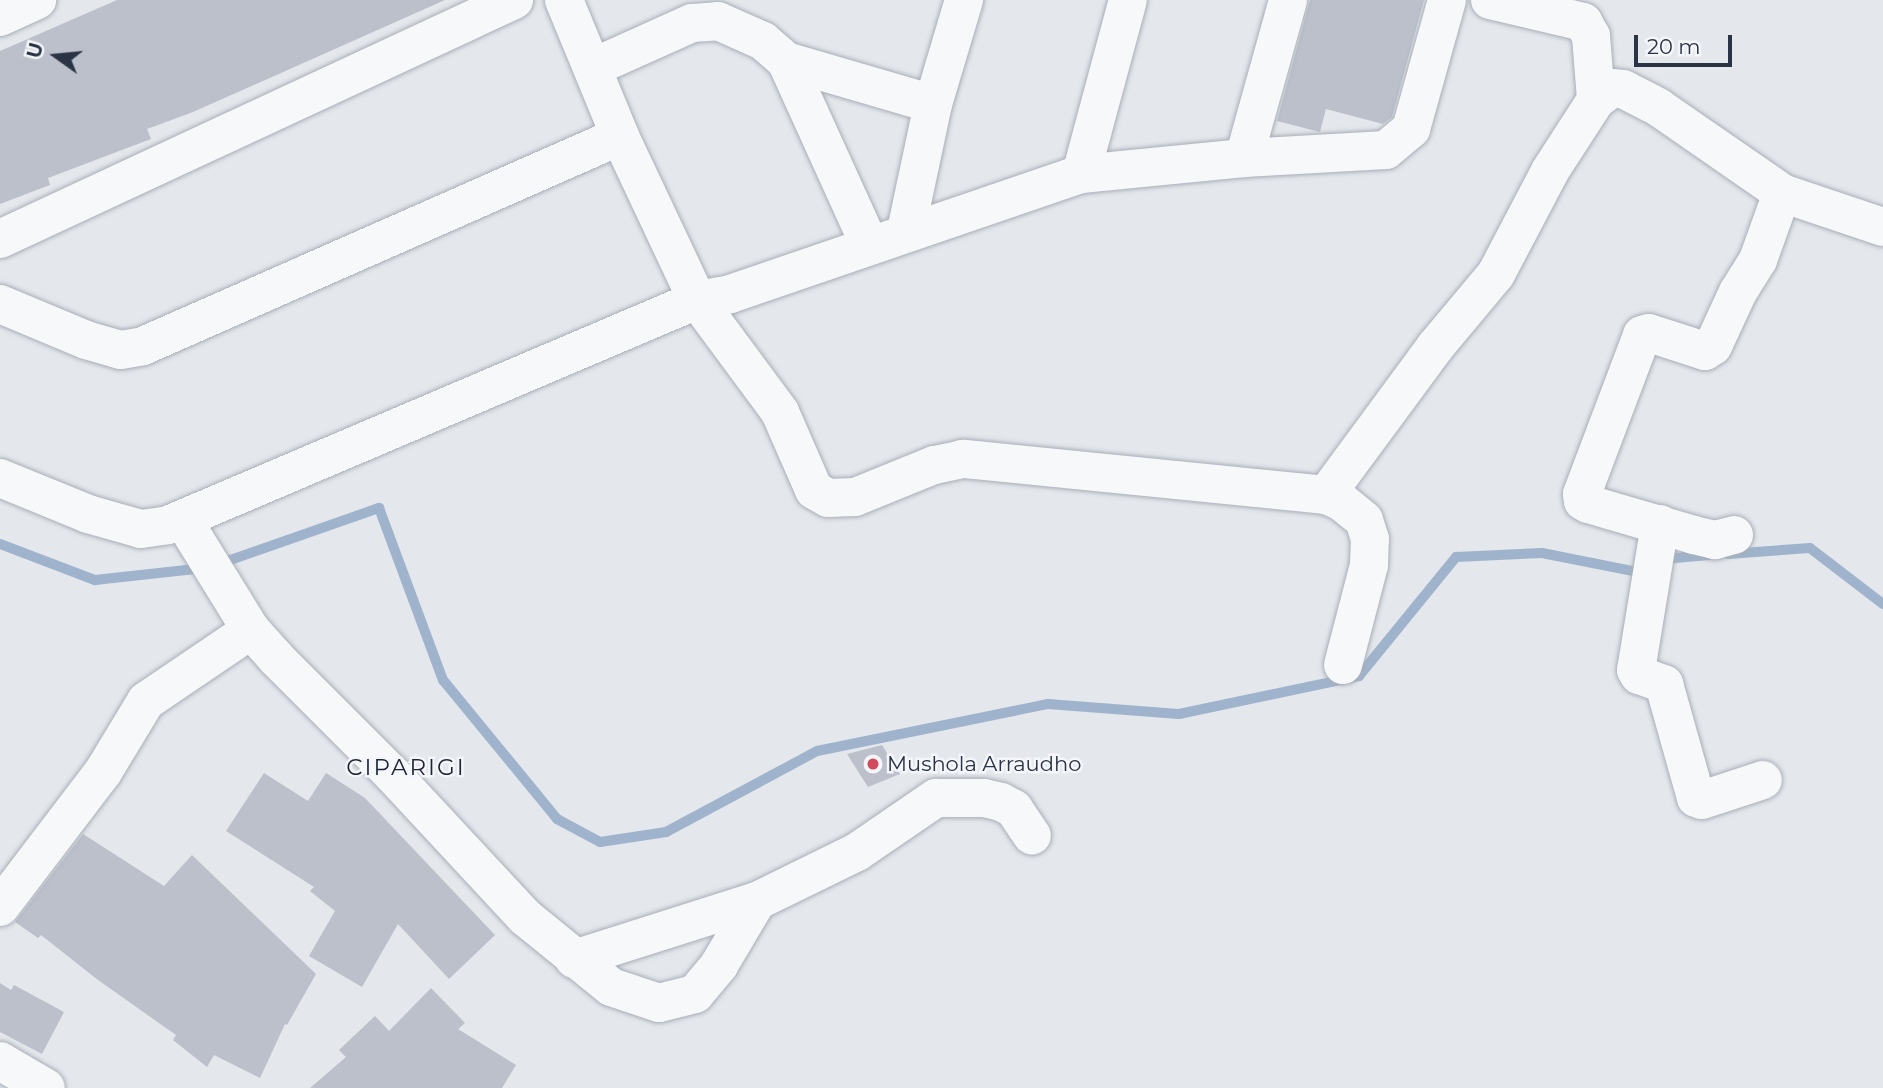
<!DOCTYPE html>
<style>
body{margin:0}
#map{position:relative;width:1883px;height:1088px;overflow:hidden;background:#e4e7ec;font-family:Montserrat,sans-serif}
div>[style]{position:absolute}
.stream>*{height:10px;margin:-5px;padding:0 5px;transform-origin:5px;border-radius:5px;background:#9fb4cc}
.building>*{inset:0;background:#bbc0ca}
.roads{filter:drop-shadow(0 0 2px #a9aeb7) drop-shadow(0 0 2px #a9aeb7)}
.minor>*{height:38px;margin:-19px;padding:0 19px;transform-origin:19px;border-radius:19px;background:#f7f8fa}
.dots>*{width:19px;height:19px;translate:-50% -50%;box-sizing:border-box;border:4px solid #f4f6f9;border-radius:50%}
span{translate:-50% -50%;white-space:nowrap;text-align:center;line-height:1.15;-webkit-text-stroke:5px #f4f6f9;paint-order:stroke}
.poi-label{font-size:21px;color:#2b3445}
.left{translate:0 -50%;text-align:left}
.neighbourhood-label{font-size:23px;color:#1d2536;letter-spacing:2px}
.north{position:absolute;left:21px;top:21px;width:70px;height:70px;-webkit-text-stroke:5px #f4f6f9;paint-order:stroke;rotate:285deg;font-size:19px;font-weight:700;line-height:28px;text-align:center;color:#2b3445}
.north::after{content:'';display:block;margin:auto;width:24px;height:32px;background:#2b3445;clip-path:polygon(50% 0,100% 100%,50% 72%,0 100%)}
.scale{position:absolute;left:1634px;top:35px;width:98px;height:32px;box-sizing:border-box;border:4px solid #2b3445;border-top:0;padding-left:9px;font-size:21px;line-height:24px;white-space:nowrap;color:#2b3445;-webkit-text-stroke:5px #f4f6f9;paint-order:stroke}
</style>
<div id="map">
<div class="stream">
<div style="left:0;top:544px;width:102px;rotate:20.8deg"></div>
<div style="left:95px;top:580px;width:110px;rotate:-6.3deg"></div>
<div style="left:1728px;top:554px;width:82px;rotate:-4.2deg"></div>
<div style="left:1810px;top:548px;width:92px;rotate:37.5deg"></div>
<div style="left:1664px;top:559px;width:45px;rotate:-5.1deg"></div>
<div style="left:219px;top:564px;width:170px;rotate:-19.3deg"></div>
<div style="left:379px;top:508px;width:184px;rotate:69.6deg"></div>
<div style="left:443px;top:680px;width:180px;rotate:50.6deg"></div>
<div style="left:557px;top:819px;width:49px;rotate:28.1deg"></div>
<div style="left:600px;top:842px;width:67px;rotate:-8.6deg"></div>
<div style="left:666px;top:832px;width:171px;rotate:-28.2deg"></div>
<div style="left:817px;top:751px;width:236px;rotate:-11.5deg"></div>
<div style="left:1048px;top:704px;width:131px;rotate:4.4deg"></div>
<div style="left:1179px;top:714px;width:184px;rotate:-11.9deg"></div>
<div style="left:1359px;top:676px;width:154px;rotate:-50.8deg"></div>
<div style="left:1456px;top:557px;width:86px;rotate:-2.7deg"></div>
<div style="left:1542px;top:553px;width:93px;rotate:11.2deg"></div>
</div>
<div class="building">
<div style="clip-path:polygon(117px 0,445px 0,193px 112px,147px 129px,151px 139px,48px 178px,50px 185px,0 204px,0 51px)"></div>
<div style="clip-path:polygon(1310px 0,1424px 0,1392px 117px,1383px 124px,1326px 109px,1320px 132px,1277px 121px)"></div>
<div style="clip-path:polygon(882px 745px,900px 774px,868px 787px,847px 754px)"></div>
<div style="clip-path:polygon(264px 773px,308px 801px,326px 773px,365px 798px,495px 935px,449px 979px,398px 924px,362px 987px,309px 956px,335px 911px,310px 891px,314px 887px,226px 831px)"></div>
<div style="clip-path:polygon(83px 834px,164px 886px,192px 855px,316px 974px,287px 1025px,285px 1024px,260px 1078px,214px 1055px,207px 1067px,173px 1040px,176px 1035px,98px 980px,41px 935px,38px 938px,15px 922px)"></div>
<div style="clip-path:polygon(0 983px,11px 990px,14px 985px,64px 1012px,42px 1054px,0 1032px)"></div>
<div style="clip-path:polygon(431px 988px,465px 1023px,458px 1029px,516px 1065px,502px 1088px,310px 1088px,346px 1057px,339px 1050px,375px 1016px,389px 1031px)"></div>
</div>
<div class="roads">
<div class="minor">
<div style="left:1490px;top:0;width:96px;rotate:13.3deg"></div>
<div style="left:1583px;top:22px;width:16px;rotate:60deg"></div>
<div style="left:1591px;top:36px;width:64px;rotate:85.5deg"></div>
<div style="left:0;top:17px;width:41px;rotate:-24.7deg"></div>
<div style="left:786px;top:61px;width:153px;rotate:16.3deg"></div>
<div style="left:594px;top:67px;width:107px;rotate:-24.2deg"></div>
<div style="left:692px;top:23px;width:26px;rotate:-4deg"></div>
<div style="left:718px;top:21px;width:49px;rotate:24deg"></div>
<div style="left:763px;top:41px;width:30px;rotate:41deg"></div>
<div style="left:786px;top:61px;width:203px;rotate:65.6deg"></div>
<div style="left:1244px;top:158px;width:164px;rotate:-74.4deg"></div>
<div style="left:1081px;top:174px;width:180px;rotate:-74.9deg"></div>
<div style="left:906px;top:231px;width:130px;rotate:-78deg"></div>
<div style="left:933px;top:104px;width:109px;rotate:-73.4deg"></div>
<div style="left:0;top:239px;width:567px;rotate:-24.94deg"></div>
<div style="left:0;top:304px;width:93px;rotate:22.7deg"></div>
<div style="left:86px;top:340px;width:36px;rotate:16deg"></div>
<div style="left:121px;top:350px;width:22px;rotate:-10deg"></div>
<div style="left:143px;top:346px;width:521px;rotate:-23.76deg"></div>
<div style="left:0;top:478px;width:95px;rotate:22.2deg"></div>
<div style="left:88px;top:514px;width:55px;rotate:15.8deg"></div>
<div style="left:141px;top:529px;width:27px;rotate:-8deg"></div>
<div style="left:168px;top:525px;width:575px;rotate:-23.04deg"></div>
<div style="left:697px;top:300px;width:181px;rotate:-115.2deg"></div>
<div style="left:620px;top:136px;width:147px;rotate:-112.4deg"></div>
<div style="left:1326px;top:495px;width:184px;rotate:-53.6deg"></div>
<div style="left:1435px;top:347px;width:95px;rotate:-50.1deg"></div>
<div style="left:1496px;top:274px;width:116px;rotate:-62.3deg"></div>
<div style="left:1550px;top:171px;width:85px;rotate:-57.1deg"></div>
<div style="left:1596px;top:100px;width:20px;rotate:-37deg"></div>
<div style="left:1612px;top:88px;width:11px;rotate:5deg"></div>
<div style="left:1623px;top:89px;width:39px;rotate:27deg"></div>
<div style="left:1658px;top:107px;width:151px;rotate:34.7deg"></div>
<div style="left:1782px;top:193px;width:107px;rotate:18.6deg"></div>
<div style="left:183px;top:520px;width:129px;rotate:58.3deg"></div>
<div style="left:251px;top:630px;width:38px;rotate:48deg"></div>
<div style="left:276px;top:658px;width:165px;rotate:45deg"></div>
<div style="left:393px;top:775px;width:194px;rotate:47.1deg"></div>
<div style="left:525px;top:917px;width:111px;rotate:39.1deg"></div>
<div style="left:611px;top:987px;width:51px;rotate:18.4deg"></div>
<div style="left:659px;top:1003px;width:37px;rotate:-14deg"></div>
<div style="left:695px;top:994px;width:38px;rotate:-50deg"></div>
<div style="left:719px;top:965px;width:74px;rotate:-59.3deg"></div>
<div style="left:757px;top:901px;width:111px;rotate:-26.1deg"></div>
<div style="left:857px;top:852px;width:96px;rotate:-34.4deg"></div>
<div style="left:936px;top:798px;width:48px"></div>
<div style="left:984px;top:798px;width:17px;rotate:13deg"></div>
<div style="left:1001px;top:802px;width:15px;rotate:28deg"></div>
<div style="left:1014px;top:809px;width:32px;rotate:56deg"></div>
<div style="left:1660px;top:524px;width:148px;rotate:99.3deg"></div>
<div style="left:1636px;top:670px;width:6px;rotate:59deg"></div>
<div style="left:1639px;top:675px;width:27px;rotate:20deg"></div>
<div style="left:1664px;top:684px;width:118px;rotate:74.3deg"></div>
<div style="left:1696px;top:798px;width:6px;rotate:18deg"></div>
<div style="left:1702px;top:800px;width:64px;rotate:-18.2deg"></div>
<div style="left:1734px;top:535px;width:20px;rotate:165deg"></div>
<div style="left:1715px;top:540px;width:22px;rotate:-167deg"></div>
<div style="left:1694px;top:535px;width:110px;rotate:-163.7deg"></div>
<div style="left:1588px;top:504px;width:6px;rotate:-149deg"></div>
<div style="left:1583px;top:501px;width:7px;rotate:-98deg"></div>
<div style="left:1582px;top:494px;width:170px;rotate:-69.3deg"></div>
<div style="left:1642px;top:335px;width:7px;rotate:-16deg"></div>
<div style="left:1649px;top:333px;width:59px;rotate:17.8deg"></div>
<div style="left:1705px;top:351px;width:9px;rotate:-32deg"></div>
<div style="left:1713px;top:346px;width:60px;rotate:-65.2deg"></div>
<div style="left:1738px;top:292px;width:38px;rotate:-58deg"></div>
<div style="left:1758px;top:260px;width:71px;rotate:-70.3deg"></div>
<div style="left:1343px;top:665px;width:103px;rotate:-75.4deg"></div>
<div style="left:1369px;top:565px;width:26px;rotate:-88deg"></div>
<div style="left:1370px;top:539px;width:20px;rotate:-108deg"></div>
<div style="left:1364px;top:520px;width:28px;rotate:-141deg"></div>
<div style="left:1342px;top:502px;width:17px;rotate:-156deg"></div>
<div style="left:1326px;top:495px;width:365px;rotate:-174.3deg"></div>
<div style="left:963px;top:459px;width:30px;rotate:168deg"></div>
<div style="left:934px;top:465px;width:85px;rotate:157.9deg"></div>
<div style="left:855px;top:497px;width:27px;rotate:178deg"></div>
<div style="left:828px;top:498px;width:16px;rotate:-150deg"></div>
<div style="left:814px;top:490px;width:85px;rotate:-113.6deg"></div>
<div style="left:780px;top:412px;width:139px;rotate:-126.5deg"></div>
<div style="left:697px;top:300px;width:34px;rotate:-10deg"></div>
<div style="left:730px;top:294px;width:371px;rotate:-18.9deg"></div>
<div style="left:1081px;top:174px;width:164px;rotate:-5.6deg"></div>
<div style="left:1244px;top:158px;width:142px;rotate:-3.2deg"></div>
<div style="left:1386px;top:150px;width:33px;rotate:-40deg"></div>
<div style="left:1411px;top:129px;width:134px;rotate:-74.4deg"></div>
<div style="left:0;top:907px;width:170px;rotate:-52.7deg"></div>
<div style="left:103px;top:772px;width:83px;rotate:-58.8deg"></div>
<div style="left:146px;top:701px;width:127px;rotate:-34.1deg"></div>
<div style="left:574px;top:959px;width:192px;rotate:-17.6deg"></div>
<div style="left:0;top:1061px;width:53px;rotate:30.4deg"></div>
</div>
</div>
<div class="dots">
<div style="left:873px;top:764px;background:#d1495b"></div>
</div>
<div class="poi-label">
<span class="left" style="left:887px;top:764px">Mushola Arraudho</span>
</div>
<div class="neighbourhood-label">
<span style="left:406px;top:767px">CIPARIGI</span>
</div>
<div class="north">U</div>
<div class="scale">20 m</div>
</div>
